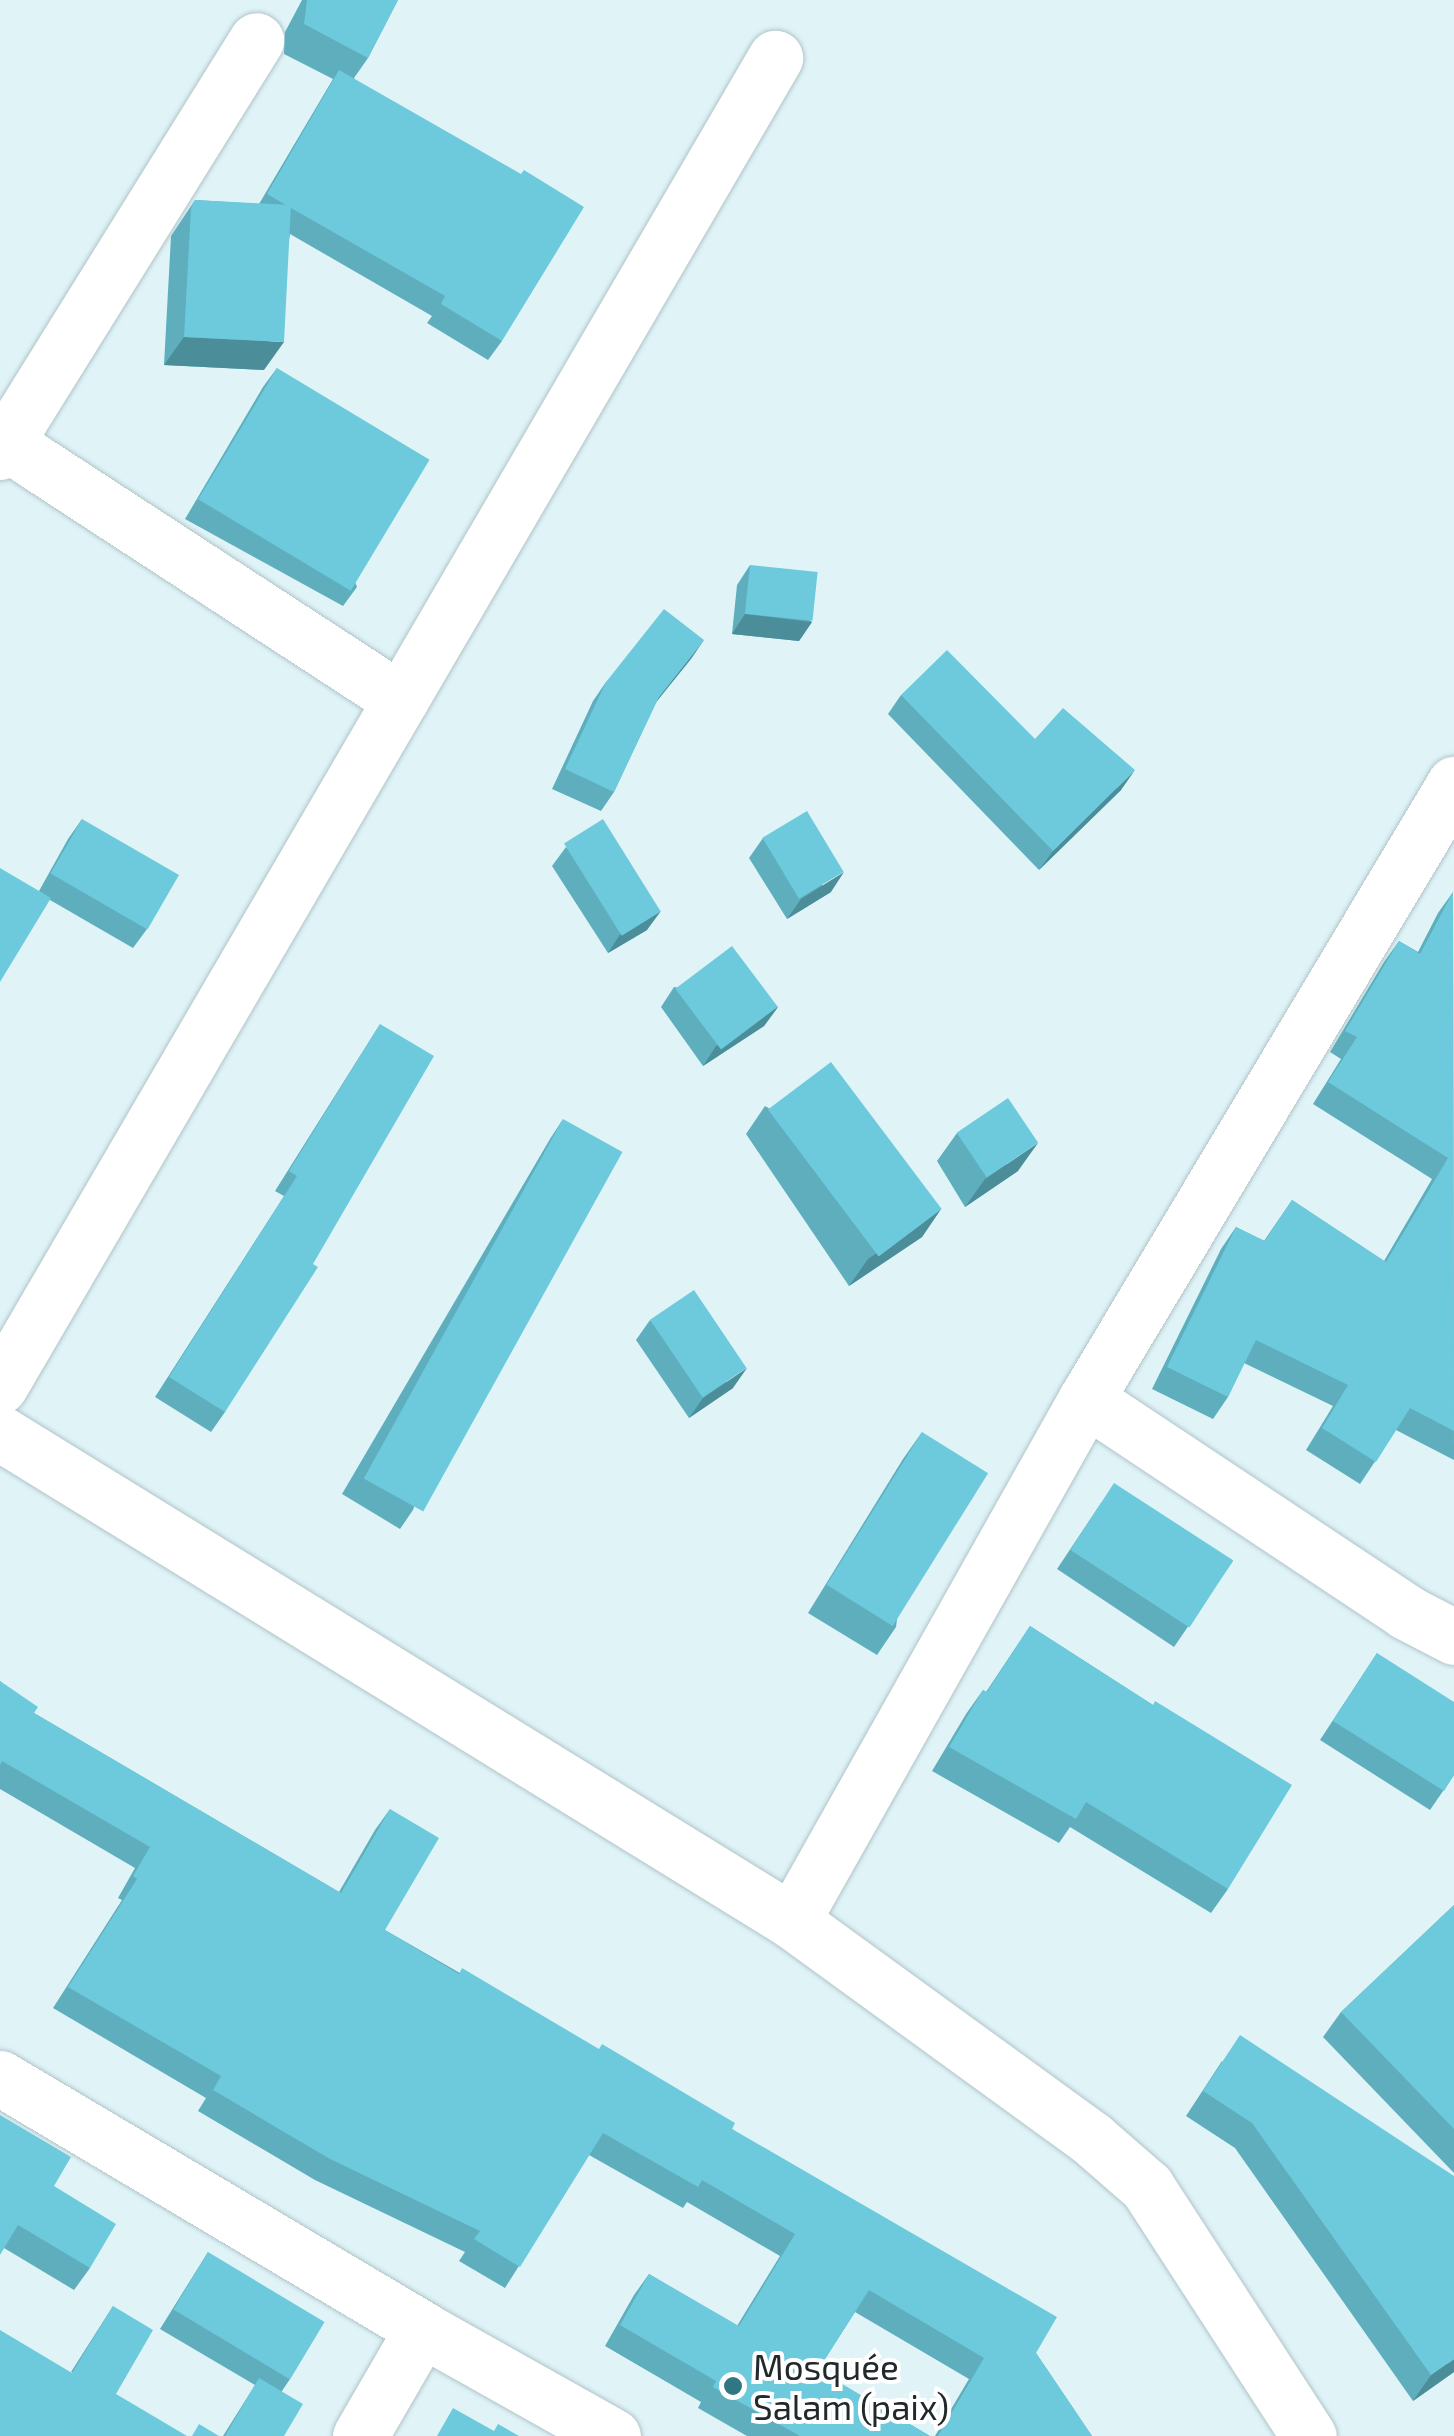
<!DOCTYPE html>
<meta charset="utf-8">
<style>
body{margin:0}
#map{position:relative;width:1454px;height:2436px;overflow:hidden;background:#e0f4f8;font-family:"Exo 2",sans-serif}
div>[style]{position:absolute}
.roads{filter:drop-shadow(0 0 2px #b0c4c8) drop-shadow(0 0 2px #b0c4c8)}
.minor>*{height:55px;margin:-27.5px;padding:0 27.5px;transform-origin:27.5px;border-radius:27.5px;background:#fff}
.wall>*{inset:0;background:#5eaebd}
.shaded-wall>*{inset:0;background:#4c8d9a}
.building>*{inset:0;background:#6dcadc;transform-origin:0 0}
.dots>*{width:28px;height:28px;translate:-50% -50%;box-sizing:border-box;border:5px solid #fff;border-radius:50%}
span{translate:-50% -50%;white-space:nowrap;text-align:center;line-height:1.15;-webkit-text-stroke:8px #fff;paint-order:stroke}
.poi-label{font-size:35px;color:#22292b}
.left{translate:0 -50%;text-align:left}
</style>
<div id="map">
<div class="roads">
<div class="minor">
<div style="left:0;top:439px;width:478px;rotate:33.1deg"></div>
<div style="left:0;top:452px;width:485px;rotate:-58.1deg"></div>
<div style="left:0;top:1386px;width:1538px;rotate:-59.73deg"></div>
<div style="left:1086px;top:1399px;width:384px;rotate:33.6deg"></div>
<div style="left:1406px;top:1612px;width:54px;rotate:27.5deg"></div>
<div style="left:0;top:1433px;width:930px;rotate:31.64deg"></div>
<div style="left:792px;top:1921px;width:371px;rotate:36deg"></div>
<div style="left:1092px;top:2139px;width:73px;rotate:41.1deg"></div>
<div style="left:1147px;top:2187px;width:297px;rotate:57deg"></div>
<div style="left:792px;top:1921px;width:599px;rotate:-60.61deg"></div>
<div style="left:1086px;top:1399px;width:717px;rotate:-59.1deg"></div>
<div style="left:0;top:2078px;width:491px;rotate:30.7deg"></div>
<div style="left:422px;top:2329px;width:219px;rotate:29.3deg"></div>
<div style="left:360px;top:2436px;width:124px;rotate:-59.9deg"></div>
</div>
</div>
<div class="wall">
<div style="clip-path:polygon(302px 0,398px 0,368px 58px,354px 78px,502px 341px,488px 360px,427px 323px,432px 316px,290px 234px,264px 370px,164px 365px,171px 236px,195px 200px,259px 204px,333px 79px,284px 54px,285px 32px)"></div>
<div style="clip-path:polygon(277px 368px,357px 587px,343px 606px,185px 519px,263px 387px)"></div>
<div style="clip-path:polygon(750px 565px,812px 622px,799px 641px,732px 634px,737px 585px)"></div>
<div style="clip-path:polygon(704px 640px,656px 702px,614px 792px,601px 811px,552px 789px,593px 701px,606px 682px)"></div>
<div style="clip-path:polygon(901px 695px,1035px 739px,1121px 790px,1039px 870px,888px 714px)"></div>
<div style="clip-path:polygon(82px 819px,147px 929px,133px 948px,50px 900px,39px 891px,68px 839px)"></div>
<div style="clip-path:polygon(763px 838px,831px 892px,787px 919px,749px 858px)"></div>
<div style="clip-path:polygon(566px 847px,647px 930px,608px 953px,552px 866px)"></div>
<div style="clip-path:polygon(1453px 892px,1454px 1460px,1396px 1430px,1360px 1484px,1306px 1450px,1333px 1406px,1244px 1363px,1228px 1397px,1213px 1419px,1152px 1389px,1221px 1249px,1236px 1227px,1264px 1241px,1292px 1200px,1384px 1261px,1432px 1179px,1313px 1104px,1341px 1059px,1330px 1052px,1384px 962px,1399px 941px,1418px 952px,1438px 913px)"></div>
<div style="clip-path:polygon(674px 987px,778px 1007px,764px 1026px,703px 1066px,661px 1007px)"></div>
<div style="clip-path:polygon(380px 1024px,225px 1412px,211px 1432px,155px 1397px,284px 1196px,275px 1191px)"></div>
<div style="clip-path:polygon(765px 1106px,941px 1209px,922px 1237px,849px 1286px,746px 1134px)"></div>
<div style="clip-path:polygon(563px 1119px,413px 1510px,400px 1529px,342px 1494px,550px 1139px)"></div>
<div style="clip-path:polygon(957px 1133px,1018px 1171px,965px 1207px,937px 1161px)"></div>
<div style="clip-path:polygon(650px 1320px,733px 1388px,689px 1418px,636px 1340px)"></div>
<div style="clip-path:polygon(922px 1432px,896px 1627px,877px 1655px,808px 1613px,903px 1459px)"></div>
<div style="clip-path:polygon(1101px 1503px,1233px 1561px,1174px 1647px,1057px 1569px)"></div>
<div style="clip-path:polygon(1030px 1626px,1153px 1705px,1228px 1889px,1211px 1913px,1070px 1827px,1059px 1843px,932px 1771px,966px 1714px,983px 1690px,986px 1692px)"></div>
<div style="clip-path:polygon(1377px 1653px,1454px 1775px,1430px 1810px,1320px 1740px)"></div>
<div style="clip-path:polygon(0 1681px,34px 1713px,339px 1892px,375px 1830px,390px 1809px,385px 1930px,732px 2129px,1036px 2353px,1092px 2436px,935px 2436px,969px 2379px,855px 2312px,818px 2370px,930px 2436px,747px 2436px,698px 2408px,701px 2402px,605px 2346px,634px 2295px,649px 2274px,737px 2326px,780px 2256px,687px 2202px,683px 2208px,589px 2155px,505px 2288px,459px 2261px,465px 2252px,315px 2180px,198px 2111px,206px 2098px,53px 2008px,122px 1900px,118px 1898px,135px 1868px,0 1789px)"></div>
<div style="clip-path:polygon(1454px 1905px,1454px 2173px,1323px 2037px,1341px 2012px)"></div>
<div style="clip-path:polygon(1222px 2061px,1454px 2372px,1413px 2401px,1235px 2148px,1186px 2116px)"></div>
<div style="clip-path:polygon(0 2115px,54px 2186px,90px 2268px,74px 2290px,4px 2248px)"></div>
<div style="clip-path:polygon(208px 2252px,290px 2379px,282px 2391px,284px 2436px,223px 2436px,255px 2385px,160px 2329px)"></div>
<div style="clip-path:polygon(113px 2306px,116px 2394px,71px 2372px)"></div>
</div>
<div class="shaded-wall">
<div style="clip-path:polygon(184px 337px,284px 342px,264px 370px,164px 365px)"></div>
<div style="clip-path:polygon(745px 614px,812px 622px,799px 641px,732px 634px)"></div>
<div style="clip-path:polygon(704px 640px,691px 659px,645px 716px,659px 697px)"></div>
<div style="clip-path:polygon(1135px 770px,1121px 790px,1039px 870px,1053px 851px)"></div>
<div style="clip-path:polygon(844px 872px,831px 892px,787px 919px,801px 899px)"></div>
<div style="clip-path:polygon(661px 911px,647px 930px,608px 953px,621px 933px)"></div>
<div style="clip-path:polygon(778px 1007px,764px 1026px,703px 1066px,716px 1046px)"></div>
<div style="clip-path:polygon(1038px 1143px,1018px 1171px,965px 1207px,985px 1179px)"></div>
<div style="clip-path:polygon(941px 1209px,922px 1237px,849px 1286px,868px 1259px)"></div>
<div style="clip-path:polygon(747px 1368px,733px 1388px,689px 1418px,703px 1398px)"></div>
<div style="clip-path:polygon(1454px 2359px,1454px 2372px,1413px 2401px,1431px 2375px)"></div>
</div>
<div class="building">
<div style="clip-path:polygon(307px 0,398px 0,368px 58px,304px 24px)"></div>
<div style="clip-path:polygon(339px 70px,521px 174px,524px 170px,584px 207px,502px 341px,441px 304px,445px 296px,291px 208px,291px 205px,286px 205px,267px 194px)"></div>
<div style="clip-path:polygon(195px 200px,291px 205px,284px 342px,184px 337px,191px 208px)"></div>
<div style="left:277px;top:368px;width:178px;height:153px;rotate:31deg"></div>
<div style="left:750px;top:565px;width:68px;height:49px;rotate:6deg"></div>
<div style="clip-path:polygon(664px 609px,704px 640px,659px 697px,614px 792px,565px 769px,606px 682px)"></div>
<div style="clip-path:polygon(947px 650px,1035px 739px,1063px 708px,1135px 770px,1053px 851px,901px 695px)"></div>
<div style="left:807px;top:811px;width:71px;height:52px;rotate:59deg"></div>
<div style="left:82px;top:819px;width:112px;height:63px;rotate:30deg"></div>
<div style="left:603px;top:819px;width:109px;height:46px;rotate:58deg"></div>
<div style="clip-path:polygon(0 868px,51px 898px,0 982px)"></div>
<div style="clip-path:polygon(1453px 892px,1454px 1431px,1410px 1408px,1376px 1462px,1322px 1428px,1348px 1385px,1256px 1340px,1228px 1397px,1167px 1367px,1236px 1227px,1265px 1241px,1292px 1200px,1386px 1262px,1448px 1158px,1328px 1082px,1357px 1037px,1345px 1031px,1399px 941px,1420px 954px)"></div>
<div style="left:732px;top:946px;width:76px;height:71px;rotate:53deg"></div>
<div style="clip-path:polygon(380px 1024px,434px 1056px,313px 1264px,318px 1267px,225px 1412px,169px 1377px,297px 1176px,289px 1171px)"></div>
<div style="left:831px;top:1062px;width:184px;height:79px;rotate:53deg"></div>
<div style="left:1008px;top:1098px;width:54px;height:62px;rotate:56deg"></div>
<div style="left:563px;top:1119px;width:68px;height:411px;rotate:29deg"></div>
<div style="left:694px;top:1290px;width:94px;height:53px;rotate:56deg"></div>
<div style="left:922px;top:1432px;width:78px;height:180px;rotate:32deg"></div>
<div style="left:1114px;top:1483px;width:142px;height:80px;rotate:33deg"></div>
<div style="clip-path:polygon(1030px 1626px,1153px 1705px,1155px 1701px,1292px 1785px,1228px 1889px,1086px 1802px,1076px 1819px,949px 1747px,983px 1690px,987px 1692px)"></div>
<div style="clip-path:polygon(1377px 1653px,1454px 1702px,1454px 1775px,1444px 1791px,1333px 1721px)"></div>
<div style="clip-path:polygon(0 1681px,38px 1707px,34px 1713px,341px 1893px,390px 1809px,439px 1838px,385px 1930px,459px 1974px,462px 1968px,599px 2049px,602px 2044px,735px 2123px,732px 2129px,1057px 2317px,1036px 2353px,1092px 2436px,938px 2436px,984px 2358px,869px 2290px,818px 2370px,930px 2436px,800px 2436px,713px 2387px,716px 2381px,620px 2325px,649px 2274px,739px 2326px,795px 2234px,702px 2180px,698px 2187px,603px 2133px,520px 2267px,474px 2239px,480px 2231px,330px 2159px,213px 2090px,221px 2076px,68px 1987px,137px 1879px,133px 1876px,150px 1847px,2px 1761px,0 1765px)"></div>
<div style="clip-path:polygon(1454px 1905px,1454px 2129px,1341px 2012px)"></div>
<div style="clip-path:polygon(1240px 2035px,1454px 2176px,1454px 2359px,1431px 2375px,1252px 2123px,1203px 2091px)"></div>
<div style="clip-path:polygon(0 2115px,71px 2157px,54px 2186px,116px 2224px,90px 2268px,18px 2225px,0 2255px)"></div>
<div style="left:208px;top:2252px;width:136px;height:67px;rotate:31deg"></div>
<div style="clip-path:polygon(113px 2306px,153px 2330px,116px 2394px,187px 2436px,0 2436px,0 2330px,72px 2373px)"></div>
<div style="clip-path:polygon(259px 2378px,303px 2404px,284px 2436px,225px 2436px)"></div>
<div style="clip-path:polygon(453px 2408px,494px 2431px,498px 2424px,519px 2436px,437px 2436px)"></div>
<div style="clip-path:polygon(199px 2424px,219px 2436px,192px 2436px)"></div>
</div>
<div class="dots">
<div style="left:733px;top:2386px;background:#317783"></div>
</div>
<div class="poi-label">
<span class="left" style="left:753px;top:2386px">Mosquée<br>Salam (paix)</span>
</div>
</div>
